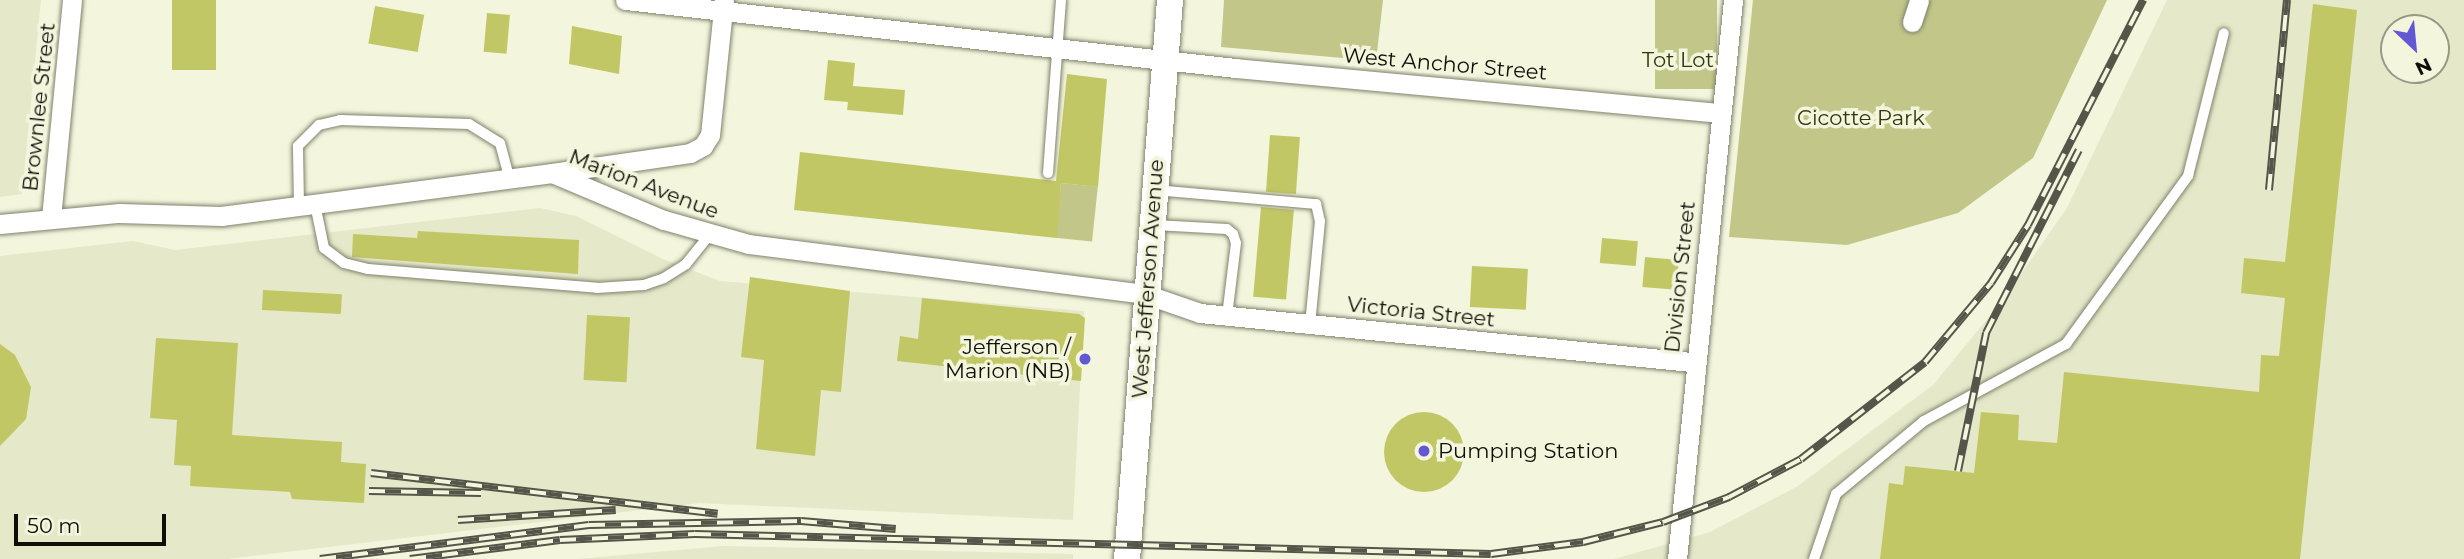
<!DOCTYPE html>
<style>
body{margin:0}
#map{position:relative;width:2464px;height:559px;overflow:hidden;background:#f3f5dd;font-family:Montserrat,sans-serif}
div>[style]{position:absolute}
.built>*{inset:0;background:#e5e8c9}
.green>*{inset:0;background:#c2c789;transform-origin:0 0}
.building>*{inset:0;background:#c1c765;transform-origin:0 0}
.round{border-radius:50%}
.roads{filter:drop-shadow(0 0 2px #80826c) drop-shadow(0 0 2px #80826c)}
.service>*{height:10px;margin:-5px;padding:0 5px;transform-origin:5px;border-radius:5px;background:#fff}
.minor>*{height:19px;margin:-9.5px;padding:0 9.5px;transform-origin:9.5px;border-radius:9.5px;background:#fff}
.secondary>*{height:26px;margin:-13px;padding:0 13px;transform-origin:13px;border-radius:13px;background:#fff}
.rail>*{height:8px;margin-top:-4px;transform-origin:0;background:repeating-linear-gradient(90deg,#f3f5dd 0 16px,#545649 0 32px);box-sizing:border-box;border-block:2px solid #545649}
.dots>*{width:19px;height:19px;translate:-50% -50%;box-sizing:border-box;border:4px solid #f3f5dd;border-radius:50%}
span{translate:-50% -50%;white-space:nowrap;text-align:center;line-height:1.15;-webkit-text-stroke:7px #f3f5dd;paint-order:stroke}
.park-label{font-size:21px;color:#34360c}
.street-label{font-size:21px;color:#0e0f07}
.poi-label{font-size:21px;color:#0e0f07}
.right{translate:-100% -50%;text-align:right}
.left{translate:0 -50%;text-align:left}
.north{position:absolute;left:2380px;top:14px;width:70px;height:70px;box-sizing:border-box;background:#f3f5dd;border:2px solid #979987;border-radius:50%;rotate:154deg;font-size:19px;font-weight:700;line-height:28px;text-align:center;color:#0e0f07}
.north::after{content:'';display:block;margin:auto;width:24px;height:32px;background:#6259d2;clip-path:polygon(50% 0,100% 100%,50% 72%,0 100%)}
.scale{position:absolute;left:14px;top:514px;width:152px;height:32px;box-sizing:border-box;border:4px solid #0e0f07;border-top:0;padding-left:9px;font-size:21px;line-height:24px;white-space:nowrap;color:#0e0f07;-webkit-text-stroke:5px #f3f5dd;paint-order:stroke}
</style>
<div id="map">
<div class="built">
<div style="clip-path:polygon(0 0,41px 0,22px 194px,0 197px)"></div>
<div style="clip-path:polygon(evenodd,2167px 0,2464px 0,2464px 559px,1614px 559px,1710px 532px,1798px 486px,1933px 385px,2002px 301px,2067px 208px,2167px 0,2394px 28px,2436px 28px,2436px 70px,2394px 70px,2394px 28px)"></div>
<div style="clip-path:polygon(540px 208px,576px 216px,663px 259px,720px 281px,1084px 311px,1073px 520px,700px 503px,227px 559px,0 559px,0 256px,133px 241px,175px 250px)"></div>
<div style="clip-path:polygon(724px 546px,1073px 554px,1073px 559px,577px 559px)"></div>
</div>
<div class="green">
<div style="clip-path:polygon(1224px 0,1383px 0,1376px 61px,1221px 47px)"></div>
<div style="left:1655px;top:0;width:62px;height:89px"></div>
<div style="clip-path:polygon(1753px 0,2107px 0,2033px 158px,1958px 213px,1847px 245px,1729px 237px)"></div>
<div style="left:1061px;top:183px;width:37px;height:55px;rotate:6deg"></div>
</div>
<div class="building">
<div style="left:172px;top:0;width:44px;height:70px"></div>
<div style="clip-path:polygon(2313px 4px,2357px 10px,2300px 559px,1880px 559px,1889px 483px,1903px 485px,1905px 466px,1974px 473px,1981px 412px,2019px 415px,2018px 440px,2057px 443px,2064px 372px,2259px 392px,2261px 355px,2279px 356px,2285px 298px,2241px 293px,2244px 258px,2285px 262px)"></div>
<div style="left:375px;top:6px;width:50px;height:38px;rotate:10deg"></div>
<div style="left:487px;top:13px;width:23px;height:39px;rotate:5deg"></div>
<div style="clip-path:polygon(572px 26px,622px 36px,619px 74px,569px 64px)"></div>
<div style="clip-path:polygon(828px 60px,855px 63px,853px 86px,905px 90px,903px 115px,847px 110px,848px 102px,824px 100px)"></div>
<div style="clip-path:polygon(1067px 74px,1107px 79px,1098px 187px,1061px 183px,1057px 238px,794px 210px,800px 152px,1056px 181px)"></div>
<div style="left:1270px;top:135px;width:30px;height:57px;rotate:4deg"></div>
<div style="left:1261px;top:207px;width:33px;height:90px;rotate:5deg"></div>
<div style="clip-path:polygon(418px 231px,579px 240px,578px 274px,352px 257px,353px 234px,417px 238px)"></div>
<div style="left:1602px;top:238px;width:36px;height:25px;rotate:5deg"></div>
<div style="left:1645px;top:257px;width:34px;height:30px;rotate:5deg"></div>
<div style="left:1472px;top:266px;width:56px;height:41px;rotate:3deg"></div>
<div style="clip-path:polygon(750px 277px,850px 291px,841px 392px,821px 390px,815px 456px,756px 449px,764px 360px,741px 357px)"></div>
<div style="left:263px;top:290px;width:79px;height:20px;rotate:3deg"></div>
<div style="clip-path:polygon(922px 298px,1079px 314px,1085px 318px,1081px 381px,897px 361px,900px 336px,918px 339px)"></div>
<div style="left:587px;top:315px;width:43px;height:65px;rotate:3deg"></div>
<div style="clip-path:polygon(156px 338px,238px 343px,232px 435px,342px 442px,341px 462px,366px 464px,364px 503px,292px 499px,290px 492px,190px 486px,191px 466px,174px 465px,177px 420px,150px 418px)"></div>
<div style="clip-path:polygon(0 344px,15px 355px,31px 387px,26px 419px,0 446px)"></div>
<div class="round" style="left:1384px;top:412px;width:80px;height:80px"></div>
</div>
<div class="roads">
<div class="service">
<div style="left:1048px;top:173px;width:173px;rotate:-85.7deg"></div>
<div style="left:1155px;top:190px;width:162px;rotate:5deg"></div>
<div style="left:1316px;top:204px;width:17px;rotate:77deg"></div>
<div style="left:1320px;top:221px;width:103px;rotate:95.5deg"></div>
<div style="left:315px;top:204px;width:45px;rotate:78.4deg"></div>
<div style="left:324px;top:248px;width:25px;rotate:37deg"></div>
<div style="left:344px;top:263px;width:25px;rotate:14deg"></div>
<div style="left:368px;top:269px;width:230px;rotate:4.7deg"></div>
<div style="left:597px;top:288px;width:47px;rotate:-3.7deg"></div>
<div style="left:644px;top:285px;width:21px;rotate:-19deg"></div>
<div style="left:664px;top:278px;width:26px;rotate:-32deg"></div>
<div style="left:686px;top:264px;width:38px;rotate:-51deg"></div>
<div style="left:299px;top:206px;width:60px;rotate:-91deg"></div>
<div style="left:298px;top:146px;width:30px;rotate:-45deg"></div>
<div style="left:319px;top:125px;width:22px;rotate:-13deg"></div>
<div style="left:340px;top:120px;width:129px;rotate:1.8deg"></div>
<div style="left:469px;top:124px;width:36px;rotate:32deg"></div>
<div style="left:500px;top:143px;width:38px;rotate:75deg"></div>
<div style="left:1155px;top:225px;width:72px;rotate:3.2deg"></div>
<div style="left:1227px;top:229px;width:8px;rotate:40deg"></div>
<div style="left:1233px;top:234px;width:9px;rotate:72deg"></div>
<div style="left:1236px;top:243px;width:74px;rotate:97deg"></div>
<div style="left:1814px;top:559px;width:69px;rotate:-71.3deg"></div>
<div style="left:1836px;top:494px;width:114px;rotate:-39.7deg"></div>
<div style="left:1924px;top:421px;width:162px;rotate:-28.5deg"></div>
<div style="left:2066px;top:344px;width:208px;rotate:-54deg"></div>
<div style="left:2188px;top:176px;width:147px;rotate:-75.9deg"></div>
</div>
<div class="minor">
<div style="left:625px;top:0;width:614px;rotate:6.36deg"></div>
<div style="left:1235px;top:68px;width:487px;rotate:5.3deg"></div>
<div style="left:1912px;top:22px;width:23px;rotate:-72deg"></div>
<div style="left:552px;top:173px;width:139px;rotate:-8.2deg"></div>
<div style="left:690px;top:153px;width:15px;rotate:-28deg"></div>
<div style="left:703px;top:146px;width:13px;rotate:-58deg"></div>
<div style="left:710px;top:135px;width:136px;rotate:-84.1deg"></div>
<div style="left:51px;top:218px;width:219px;rotate:-84.5deg"></div>
<div style="left:0;top:224px;width:120px;rotate:-5.3deg"></div>
<div style="left:119px;top:213px;width:102px;rotate:1.7deg"></div>
<div style="left:221px;top:216px;width:334px;rotate:-7.4deg"></div>
<div style="left:552px;top:173px;width:121px;rotate:22.8deg"></div>
<div style="left:664px;top:220px;width:88px;rotate:15.8deg"></div>
<div style="left:749px;top:244px;width:399px;rotate:7.2deg"></div>
<div style="left:1145px;top:294px;width:58px;rotate:19.1deg"></div>
<div style="left:1200px;top:313px;width:496px;rotate:5.7deg"></div>
<div style="left:1677px;top:559px;width:562px;rotate:-84.28deg"></div>
</div>
<div class="secondary">
<div style="left:1127px;top:559px;width:561px;rotate:-85.6deg"></div>
</div>
</div>
<div class="rail">
<div style="left:2269px;top:190px;width:191px;rotate:-84.6deg"></div>
<div style="left:1958px;top:471px;width:141px;rotate:-78.5deg"></div>
<div style="left:1986px;top:333px;width:205px;rotate:-63.1deg"></div>
<div style="left:371px;top:473px;width:349px;rotate:6.7deg"></div>
<div style="left:369px;top:491px;width:112px;rotate:1deg"></div>
<div style="left:458px;top:520px;width:158px;rotate:-3.6deg"></div>
<div style="left:320px;top:559px;width:271px;rotate:-7.2deg"></div>
<div style="left:589px;top:525px;width:212px;rotate:-1.1deg"></div>
<div style="left:801px;top:521px;width:95px;rotate:4.8deg"></div>
<div style="left:410px;top:559px;width:151px;rotate:-7.2deg"></div>
<div style="left:560px;top:540px;width:135px;rotate:-2.5deg"></div>
<div style="left:695px;top:534px;width:796px;rotate:1.44deg"></div>
<div style="left:1491px;top:554px;width:93px;rotate:-7.4deg"></div>
<div style="left:1583px;top:542px;width:82px;rotate:-14deg"></div>
<div style="left:1663px;top:522px;width:71px;rotate:-20.7deg"></div>
<div style="left:1729px;top:497px;width:81px;rotate:-27.8deg"></div>
<div style="left:1801px;top:459px;width:157px;rotate:-38deg"></div>
<div style="left:1925px;top:362px;width:103px;rotate:-50.1deg"></div>
<div style="left:1991px;top:283px;width:69px;rotate:-57.5deg"></div>
<div style="left:2028px;top:225px;width:253px;rotate:-62.9deg"></div>
</div>
<div class="dots">
<div style="left:1085px;top:359px;background:#6259d2"></div>
<div style="left:1424px;top:451px;background:#6259d2"></div>
</div>
<div class="park-label">
<span style="left:1678px;top:60px">Tot Lot</span>
<span style="left:1861px;top:118px">Cicotte Park</span>
</div>
<div class="street-label">
<span style="left:1445px;top:64px;rotate:5deg">West Anchor Street</span>
<span style="left:39px;top:107px;rotate:-84deg">Brownlee Street</span>
<span style="left:644px;top:184px;rotate:21deg">Marion Avenue</span>
<span style="left:1680px;top:277px;rotate:-84deg">Division Street</span>
<span style="left:1148px;top:279px;rotate:-86deg">West Jefferson Avenue</span>
<span style="left:1421px;top:312px;rotate:6deg">Victoria Street</span>
</div>
<div class="poi-label">
<span class="right" style="left:1071px;top:359px">Jefferson /<br>Marion (NB)</span>
<span class="left" style="left:1438px;top:451px">Pumping Station</span>
</div>
<div class="north">N</div>
<div class="scale">50 m</div>
</div>
